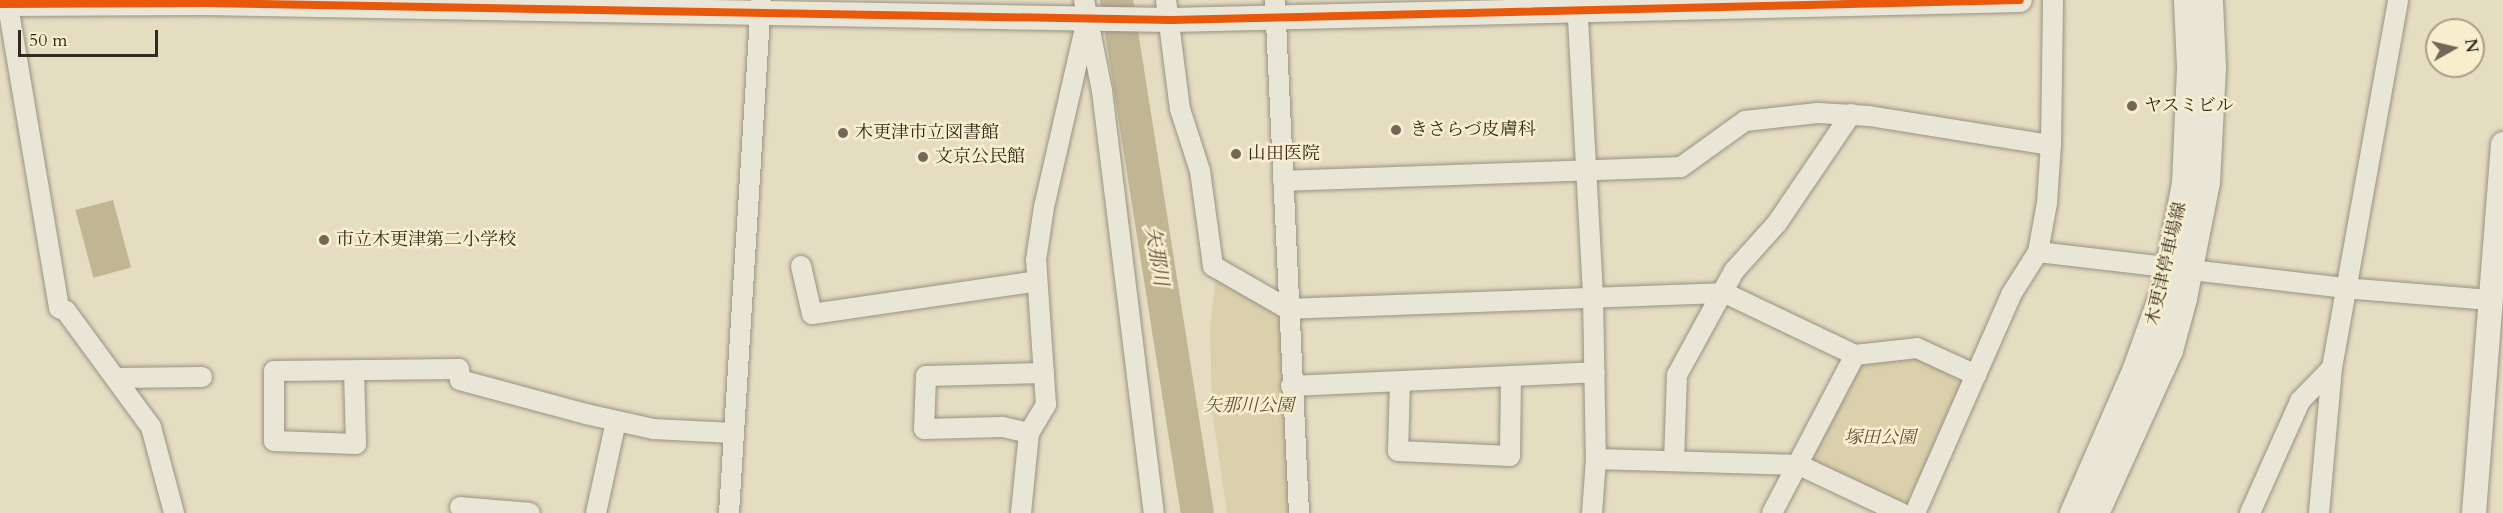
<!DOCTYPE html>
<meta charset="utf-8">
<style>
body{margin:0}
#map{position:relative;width:2503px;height:513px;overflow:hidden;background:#e5ddc2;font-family:Cardo,"Noto Serif JP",serif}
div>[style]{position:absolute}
.green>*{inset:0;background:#dbd0ac}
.water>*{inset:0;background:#c1b694;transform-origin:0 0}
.river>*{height:33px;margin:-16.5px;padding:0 16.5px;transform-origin:16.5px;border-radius:16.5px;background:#c1b694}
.roads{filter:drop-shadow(0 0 2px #989282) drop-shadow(0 0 2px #989282)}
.minor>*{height:20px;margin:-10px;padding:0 10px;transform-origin:10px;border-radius:10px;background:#e9e6d8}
.tertiary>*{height:24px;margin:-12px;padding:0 12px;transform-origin:12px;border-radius:12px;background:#e9e6d8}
.secondary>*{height:27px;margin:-13.5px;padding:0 13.5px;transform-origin:13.5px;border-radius:13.5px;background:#e9e6d8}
.cycleway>*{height:8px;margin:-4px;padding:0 4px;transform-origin:4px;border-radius:4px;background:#e8590c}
.dots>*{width:16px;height:16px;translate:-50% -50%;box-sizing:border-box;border:3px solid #f8eece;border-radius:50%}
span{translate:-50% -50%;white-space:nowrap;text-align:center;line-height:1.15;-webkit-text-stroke:5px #f8eece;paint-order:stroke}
.poi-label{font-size:18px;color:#33291e}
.left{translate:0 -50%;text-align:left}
.street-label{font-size:18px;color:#33291e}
.park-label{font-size:18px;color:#5b503d;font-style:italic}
.water-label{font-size:20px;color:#594e3b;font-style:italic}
.north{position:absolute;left:2425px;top:18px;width:60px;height:60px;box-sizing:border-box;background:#f8eece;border:2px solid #a99f88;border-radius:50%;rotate:82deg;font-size:16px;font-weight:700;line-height:24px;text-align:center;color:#33291e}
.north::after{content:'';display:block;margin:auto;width:21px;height:27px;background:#716857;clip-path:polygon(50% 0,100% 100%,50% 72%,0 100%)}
.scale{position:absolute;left:18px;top:30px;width:140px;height:27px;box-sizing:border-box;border:3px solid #33291e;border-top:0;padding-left:8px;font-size:18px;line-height:21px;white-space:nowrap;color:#33291e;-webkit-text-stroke:4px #f8eece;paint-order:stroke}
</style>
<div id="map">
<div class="green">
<div style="clip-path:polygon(1216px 273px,1282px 314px,1293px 513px,1227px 513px,1212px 411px,1210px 329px)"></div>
<div style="clip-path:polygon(1916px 358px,1964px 382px,1905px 507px,1805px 463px,1860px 362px)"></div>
</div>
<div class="water">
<div style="left:113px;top:200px;width:70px;height:39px;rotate:75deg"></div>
</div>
<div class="river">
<div style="left:1116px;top:0;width:519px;rotate:81.03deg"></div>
</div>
<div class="roads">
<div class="minor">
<div style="left:7px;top:0;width:312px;rotate:80.4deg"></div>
<div style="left:59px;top:308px;width:8px;rotate:23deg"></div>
<div style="left:66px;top:311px;width:144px;rotate:53.8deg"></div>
<div style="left:151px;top:427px;width:89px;rotate:75deg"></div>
<div style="left:1084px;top:0;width:93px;rotate:78.8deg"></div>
<div style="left:1102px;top:91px;width:425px;rotate:83deg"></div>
<div style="left:1166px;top:0;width:110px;rotate:82.7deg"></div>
<div style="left:1180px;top:109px;width:65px;rotate:72.1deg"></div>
<div style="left:1200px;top:171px;width:96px;rotate:82.2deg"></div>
<div style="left:1213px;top:266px;width:86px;rotate:29.8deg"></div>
<div style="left:1288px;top:309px;width:437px;rotate:-2.1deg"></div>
<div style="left:1725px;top:293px;width:144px;rotate:25.5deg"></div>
<div style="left:1855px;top:355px;width:62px;rotate:-6.4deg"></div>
<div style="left:1917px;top:348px;width:65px;rotate:24.6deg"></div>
<div style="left:1275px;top:0;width:514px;rotate:87.32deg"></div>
<div style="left:1577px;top:0;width:295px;rotate:86.9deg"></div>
<div style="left:1593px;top:295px;width:164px;rotate:89deg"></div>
<div style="left:1596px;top:459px;width:54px;rotate:94.2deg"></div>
<div style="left:1283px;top:181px;width:398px;rotate:-2deg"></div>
<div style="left:1681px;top:167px;width:79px;rotate:-35.7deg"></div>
<div style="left:1745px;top:121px;width:73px;rotate:-6.3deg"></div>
<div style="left:1818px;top:113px;width:51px;rotate:3.4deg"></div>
<div style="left:1869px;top:116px;width:184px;rotate:9.1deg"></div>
<div style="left:2038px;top:252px;width:308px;rotate:6.7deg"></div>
<div style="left:2344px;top:288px;width:146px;rotate:4.7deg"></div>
<div style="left:801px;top:266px;width:49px;rotate:77.1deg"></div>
<div style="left:812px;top:314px;width:227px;rotate:-8.3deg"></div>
<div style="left:354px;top:371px;width:73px;rotate:88.4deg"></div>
<div style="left:356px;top:444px;width:82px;rotate:-177.9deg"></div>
<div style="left:274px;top:441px;width:70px;rotate:-90deg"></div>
<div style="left:274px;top:371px;width:185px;rotate:-0.6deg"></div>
<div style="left:459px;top:369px;width:11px;rotate:85deg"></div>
<div style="left:460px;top:380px;width:131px;rotate:15.1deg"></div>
<div style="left:586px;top:414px;width:69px;rotate:12.6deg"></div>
<div style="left:653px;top:429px;width:81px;rotate:2.8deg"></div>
<div style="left:117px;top:378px;width:85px;rotate:-0.7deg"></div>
<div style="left:1400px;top:381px;width:70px;rotate:91.6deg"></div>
<div style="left:1398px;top:451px;width:112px;rotate:2.6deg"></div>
<div style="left:1510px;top:456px;width:80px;rotate:-89.3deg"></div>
<div style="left:1291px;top:386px;width:304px;rotate:-2.6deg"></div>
<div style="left:1029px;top:433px;width:28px;rotate:-167deg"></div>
<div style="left:1002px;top:427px;width:78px;rotate:178.5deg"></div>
<div style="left:924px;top:429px;width:53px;rotate:-87.8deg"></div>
<div style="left:926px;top:376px;width:118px;rotate:-1.5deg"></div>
<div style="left:1596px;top:459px;width:203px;rotate:1.7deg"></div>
<div style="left:1799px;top:465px;width:113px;rotate:25.2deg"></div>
<div style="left:1674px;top:461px;width:86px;rotate:-88deg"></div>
<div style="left:1677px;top:375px;width:119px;rotate:-61.3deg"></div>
<div style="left:1734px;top:271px;width:64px;rotate:-48.1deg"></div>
<div style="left:1777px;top:223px;width:132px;rotate:-55.8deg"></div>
<div style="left:460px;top:507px;width:70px;rotate:4.9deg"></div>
<div style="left:596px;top:513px;width:94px;rotate:-77.7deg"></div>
<div style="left:729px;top:513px;width:514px;rotate:-86.43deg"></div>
<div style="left:1021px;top:513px;width:80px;rotate:-84.3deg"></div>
<div style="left:1029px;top:433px;width:33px;rotate:-59deg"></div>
<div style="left:1046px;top:405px;width:145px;rotate:-93.9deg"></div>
<div style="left:1036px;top:260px;width:54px;rotate:-81.4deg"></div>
<div style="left:1044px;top:207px;width:184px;rotate:-77.1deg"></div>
<div style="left:1772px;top:513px;width:178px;rotate:-62.3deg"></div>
<div style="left:1915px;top:513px;width:240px;rotate:-66.2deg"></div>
<div style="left:2012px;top:293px;width:49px;rotate:-57.6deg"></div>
<div style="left:2038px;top:252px;width:50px;rotate:-79.6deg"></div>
<div style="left:2047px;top:203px;width:58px;rotate:-86.1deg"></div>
<div style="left:2051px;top:145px;width:145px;rotate:-89.2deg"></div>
<div style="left:2250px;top:513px;width:123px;rotate:-65.9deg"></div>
<div style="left:2300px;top:401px;width:46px;rotate:-45.9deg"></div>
<div style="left:2319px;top:513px;width:146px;rotate:-84.9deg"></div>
<div style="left:2332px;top:368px;width:374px;rotate:-79.8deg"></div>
</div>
<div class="tertiary">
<div style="left:0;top:4px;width:205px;rotate:-0.3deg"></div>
<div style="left:205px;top:3px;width:966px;rotate:1.01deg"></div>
<div style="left:1171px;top:20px;width:849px;rotate:-1.35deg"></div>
<div style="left:2474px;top:513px;width:370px;rotate:-85.5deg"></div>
</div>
<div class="secondary">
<div style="left:2073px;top:513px;width:155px;rotate:-66.4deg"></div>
<div style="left:2135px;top:371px;width:89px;rotate:-70.3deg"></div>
<div style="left:2165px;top:287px;width:106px;rotate:-79.1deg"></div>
<div style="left:2185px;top:183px;width:116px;rotate:-87.5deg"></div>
<div style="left:2190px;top:67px;width:67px;rotate:-92.6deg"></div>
<div style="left:2095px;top:513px;width:179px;rotate:-65.6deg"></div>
<div style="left:2169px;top:350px;width:54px;rotate:-74.9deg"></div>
<div style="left:2183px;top:298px;width:118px;rotate:-78.8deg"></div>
<div style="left:2206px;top:182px;width:115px;rotate:-87deg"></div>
<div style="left:2212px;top:67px;width:67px;rotate:-92.6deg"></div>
</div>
</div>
<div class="cycleway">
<div style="left:0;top:4px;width:205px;rotate:-0.3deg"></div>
<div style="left:205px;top:3px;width:966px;rotate:1.01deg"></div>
<div style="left:1171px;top:20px;width:849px;rotate:-1.35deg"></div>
</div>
<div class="dots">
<div style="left:2132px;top:106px;background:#716857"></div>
<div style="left:1396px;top:130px;background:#716857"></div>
<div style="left:843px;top:133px;background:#716857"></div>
<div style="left:1236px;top:154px;background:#716857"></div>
<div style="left:923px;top:157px;background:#716857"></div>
<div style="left:324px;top:240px;background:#716857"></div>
</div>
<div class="poi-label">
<span class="left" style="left:2144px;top:106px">ヤスミビル</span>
<span class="left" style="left:1410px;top:130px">きさらづ皮膚科</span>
<span class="left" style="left:855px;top:133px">木更津市立図書館</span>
<span class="left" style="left:1248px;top:154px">山田医院</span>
<span class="left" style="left:935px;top:157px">文京公民館</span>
<span class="left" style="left:336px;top:240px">市立木更津第二小学校</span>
</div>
<div class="street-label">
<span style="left:2167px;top:264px;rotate:-77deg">木更津停車場線</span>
</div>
<div class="park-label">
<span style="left:1249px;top:406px">矢那川公園</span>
<span style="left:1880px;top:438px">塚田公園</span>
</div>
<div class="water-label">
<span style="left:1157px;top:256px;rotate:81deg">矢那川</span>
</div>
<div class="north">N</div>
<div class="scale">50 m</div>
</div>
